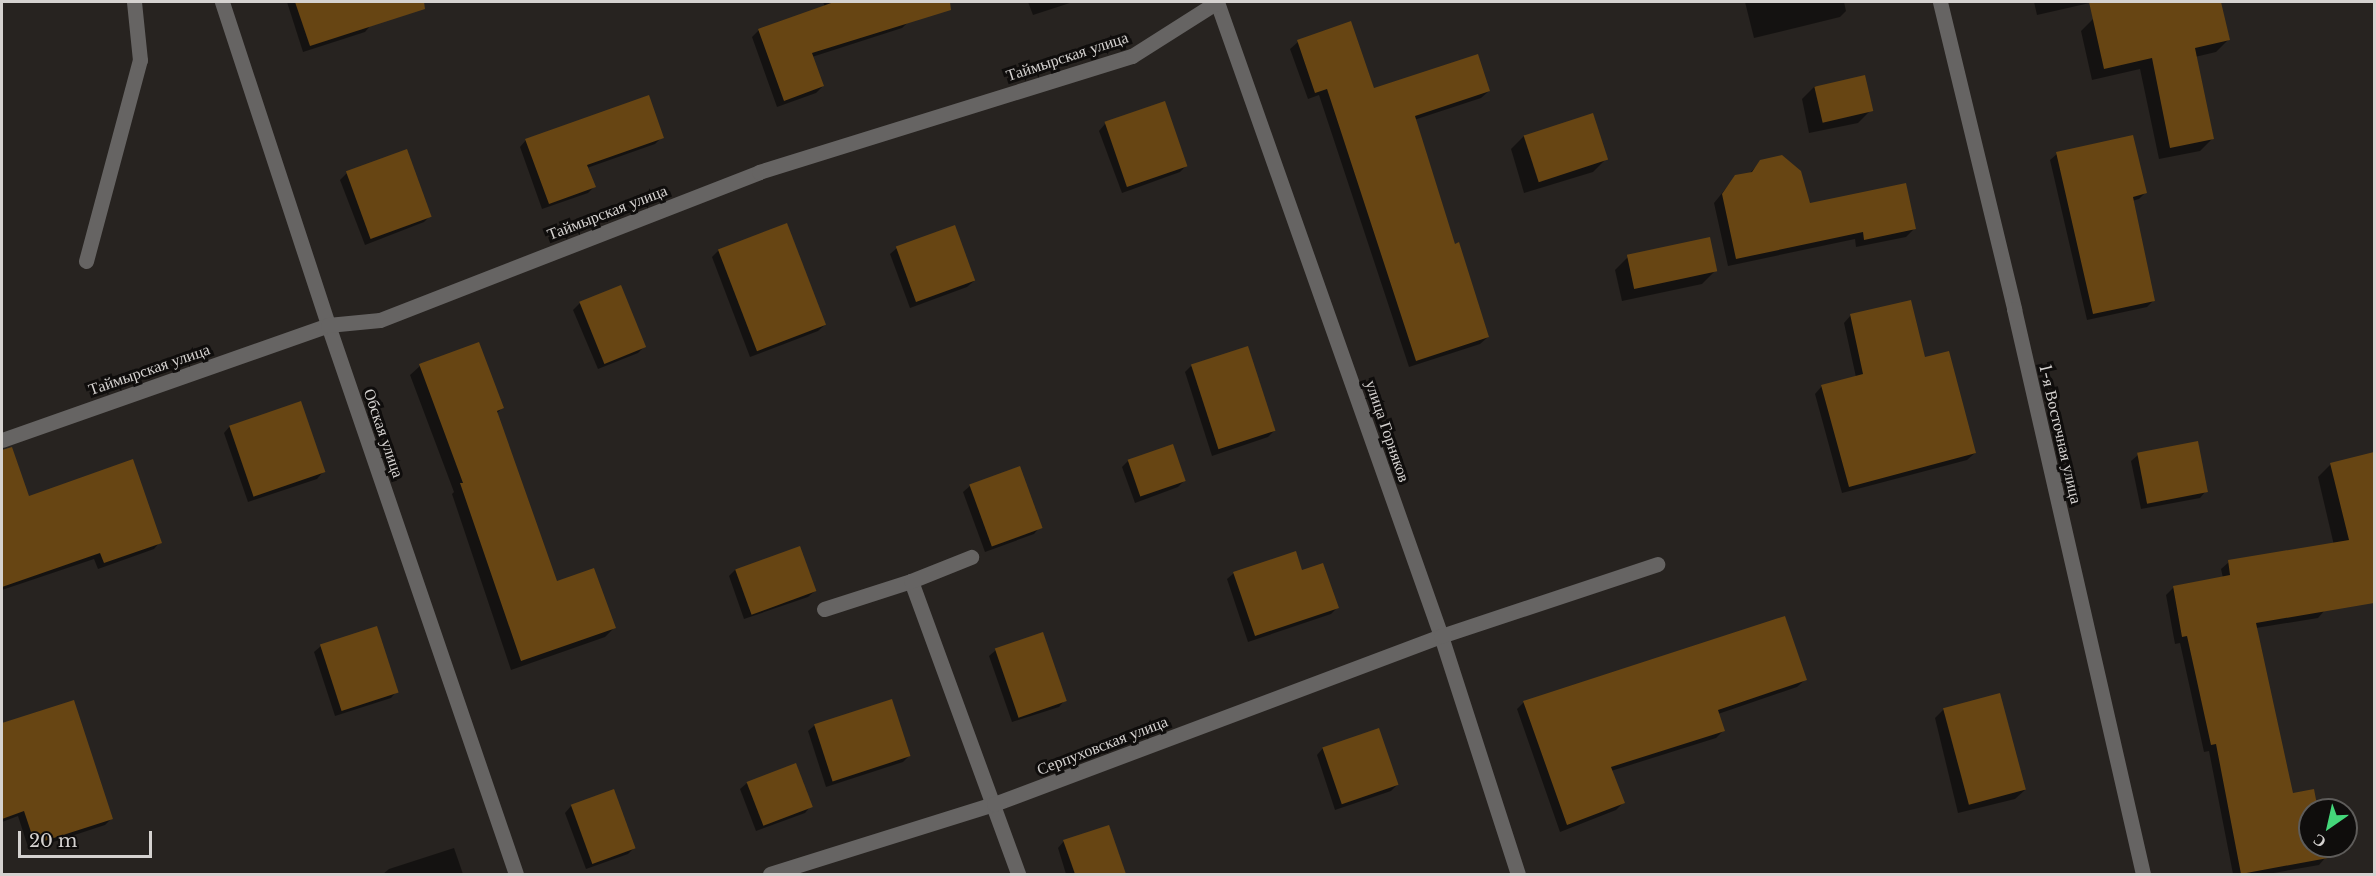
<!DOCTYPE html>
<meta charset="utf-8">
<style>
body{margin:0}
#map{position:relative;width:2376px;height:876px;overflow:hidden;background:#272320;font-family:"Libre Baskerville",serif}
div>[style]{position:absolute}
.shadow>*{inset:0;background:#0007}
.building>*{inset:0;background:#674513;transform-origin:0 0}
.minor>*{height:15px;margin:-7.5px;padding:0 7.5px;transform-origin:7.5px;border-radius:7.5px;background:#666463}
span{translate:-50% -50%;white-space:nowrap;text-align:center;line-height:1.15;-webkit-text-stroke:6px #0f0d0c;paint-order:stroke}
.street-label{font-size:16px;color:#d5d2d0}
.frame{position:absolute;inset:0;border:3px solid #d5d2d0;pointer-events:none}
.north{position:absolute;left:2298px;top:798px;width:60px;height:60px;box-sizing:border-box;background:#0f0d0c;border:2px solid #5e5c5a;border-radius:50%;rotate:214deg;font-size:16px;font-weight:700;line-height:24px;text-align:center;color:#d5d2d0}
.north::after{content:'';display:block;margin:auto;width:21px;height:27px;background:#44d77a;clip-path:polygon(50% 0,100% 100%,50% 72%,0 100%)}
.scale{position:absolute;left:18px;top:831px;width:134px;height:27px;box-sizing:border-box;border:3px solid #d5d2d0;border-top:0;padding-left:8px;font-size:18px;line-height:21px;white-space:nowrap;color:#d5d2d0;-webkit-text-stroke:4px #0f0d0c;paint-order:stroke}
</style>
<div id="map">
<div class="shadow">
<div style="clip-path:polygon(287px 2px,364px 2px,371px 25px,365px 32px,303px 52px)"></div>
<div style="clip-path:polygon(823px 2px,930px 2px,902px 28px,812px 57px,823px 86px,816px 93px,777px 107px,752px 37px,759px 30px,825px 7px)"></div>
<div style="clip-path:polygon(1028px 2px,1073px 2px,1033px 15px)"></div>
<div style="clip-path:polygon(1745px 2px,1844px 2px,1846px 11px,1840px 17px,1754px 38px)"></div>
<div style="clip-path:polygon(2034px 2px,2094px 2px,2037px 15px)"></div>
<div style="clip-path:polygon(2169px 2px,2219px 2px,2228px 40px,2216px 52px,2195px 57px,2212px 139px,2200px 151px,2159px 159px,2140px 69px,2092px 80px,2081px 31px,2093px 19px)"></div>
<div style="clip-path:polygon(1298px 42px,1373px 90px,1489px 91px,1481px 98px,1414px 120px,1454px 246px,1488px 337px,1480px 344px,1409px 367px,1319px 95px,1308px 99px,1290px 49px)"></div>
<div style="clip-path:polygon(1815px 86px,1871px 110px,1858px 123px,1809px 133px,1802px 99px)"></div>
<div style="clip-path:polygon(1164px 103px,1186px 166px,1180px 172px,1122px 193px,1099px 131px,1105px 124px)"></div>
<div style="clip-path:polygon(1524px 136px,1606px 159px,1593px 172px,1524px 193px,1511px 149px)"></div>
<div style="clip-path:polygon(662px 137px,655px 144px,587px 168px,594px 187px,588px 193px,542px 209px,520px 147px,526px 140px)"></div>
<div style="clip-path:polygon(406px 151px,430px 216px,424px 222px,365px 245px,340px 180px,346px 174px)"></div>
<div style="clip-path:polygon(2057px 154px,2145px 193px,2139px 199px,2132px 201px,2154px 300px,2147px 307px,2087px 320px,2050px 160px)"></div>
<div style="clip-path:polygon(1761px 161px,1809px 205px,1914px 229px,1906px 237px,1856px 247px,1855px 239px,1728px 266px,1714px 203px,1736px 176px,1750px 173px)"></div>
<div style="clip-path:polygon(787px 225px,825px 325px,818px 331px,750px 357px,712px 257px,719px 250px)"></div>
<div style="clip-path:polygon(897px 248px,974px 281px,967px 287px,910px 308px,890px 254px)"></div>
<div style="clip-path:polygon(1628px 257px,1715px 271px,1702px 284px,1622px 301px,1615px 270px)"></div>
<div style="clip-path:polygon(580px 303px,645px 346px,638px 353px,598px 369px,573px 310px)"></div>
<div style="clip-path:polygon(1851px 315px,1924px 359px,1975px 453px,1967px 460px,1842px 493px,1815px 394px,1822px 386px,1856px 377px,1844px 323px)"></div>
<div style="clip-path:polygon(478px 344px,502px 408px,496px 414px,556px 583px,614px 628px,605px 637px,511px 670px,452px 494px,454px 492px,410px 375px,420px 366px)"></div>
<div style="clip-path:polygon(1191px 366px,1274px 431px,1268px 437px,1212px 456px,1185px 372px)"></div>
<div style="clip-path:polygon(230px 426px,323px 472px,317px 479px,248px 502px,224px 433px)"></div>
<div style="clip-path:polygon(2374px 454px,2374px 563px,2340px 571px,2318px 477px,2331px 464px)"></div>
<div style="clip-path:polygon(2138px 455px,2206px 491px,2200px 498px,2141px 509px,2131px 461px)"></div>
<div style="clip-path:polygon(1128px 461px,1184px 481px,1178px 487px,1135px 503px,1122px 467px)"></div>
<div style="clip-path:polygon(970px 486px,1040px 527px,1034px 534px,985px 552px,963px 492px)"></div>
<div style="clip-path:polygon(27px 495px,28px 498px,160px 542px,154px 549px,98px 569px,94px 559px,2px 590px,2px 503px)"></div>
<div style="clip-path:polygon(2229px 562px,2325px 610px,2318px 618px,2256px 628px,2292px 795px,2317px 810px,2310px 810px,2310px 846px,2324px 846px,2326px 857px,2319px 865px,2268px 874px,2233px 874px,2209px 751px,2204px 752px,2180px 643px,2175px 644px,2166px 595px,2173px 588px,2223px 578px,2221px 569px)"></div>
<div style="clip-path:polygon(736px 569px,815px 591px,808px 597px,744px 619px,729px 576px)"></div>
<div style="clip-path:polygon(1301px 572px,1337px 608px,1331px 614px,1248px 642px,1227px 579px,1234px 573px)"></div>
<div style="clip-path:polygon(321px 646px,397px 691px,391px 698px,335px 716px,314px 652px)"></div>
<div style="clip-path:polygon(996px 650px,1065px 700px,1059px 707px,1012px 722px,989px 656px)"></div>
<div style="clip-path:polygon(1805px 680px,1797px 687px,1718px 714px,1723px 731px,1716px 738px,1611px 771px,1623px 803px,1616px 810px,1560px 832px,1517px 709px,1524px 702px)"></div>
<div style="clip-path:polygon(73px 702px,111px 819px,105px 825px,29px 850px,18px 816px,2px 822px,2px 725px)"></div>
<div style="clip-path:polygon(1944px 709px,2025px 790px,2015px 799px,1958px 813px,1935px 718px)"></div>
<div style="clip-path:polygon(815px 725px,909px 756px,903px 762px,826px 787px,808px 731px)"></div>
<div style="clip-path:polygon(1323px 748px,1397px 785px,1391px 791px,1335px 810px,1317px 755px)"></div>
<div style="clip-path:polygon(747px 783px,811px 806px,805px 813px,756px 831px,740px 789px)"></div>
<div style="clip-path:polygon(614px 791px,634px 848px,628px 854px,586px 869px,565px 813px,571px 806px)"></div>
<div style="clip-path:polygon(1108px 827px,1125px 874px,1066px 874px,1058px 848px,1064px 841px)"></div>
<div style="clip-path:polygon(454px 848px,463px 874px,383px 874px,389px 869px)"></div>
</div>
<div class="building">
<div style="clip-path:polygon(295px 2px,424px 2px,425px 9px,310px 46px)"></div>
<div style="clip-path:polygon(834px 2px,950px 2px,951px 10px,812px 53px,824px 86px,784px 101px,758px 29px)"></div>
<div style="clip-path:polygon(2089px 2px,2221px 2px,2230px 40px,2195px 48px,2214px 139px,2170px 148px,2152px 58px,2104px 69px)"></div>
<div style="clip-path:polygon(1351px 21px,1374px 88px,1478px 54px,1490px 91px,1415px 116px,1455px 244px,1459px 242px,1489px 337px,1416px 361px,1327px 89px,1315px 93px,1297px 40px)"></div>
<div style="left:1865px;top:75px;width:37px;height:52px;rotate:77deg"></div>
<div style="clip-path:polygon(649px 95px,664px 138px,587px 165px,596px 187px,549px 204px,525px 139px)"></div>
<div style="left:1165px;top:101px;width:69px;height:64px;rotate:71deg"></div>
<div style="left:1593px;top:113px;width:49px;height:73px;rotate:72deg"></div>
<div style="clip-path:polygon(2133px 135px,2147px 193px,2133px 197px,2155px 301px,2093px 314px,2056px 152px)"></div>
<div style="left:407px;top:149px;width:72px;height:65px;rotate:70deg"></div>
<div style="clip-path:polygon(1782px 155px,1801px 171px,1810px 203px,1906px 183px,1916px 229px,1864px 240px,1863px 232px,1736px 259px,1722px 194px,1735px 175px,1752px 172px,1760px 160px)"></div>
<div style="left:787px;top:223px;width:109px;height:74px;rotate:69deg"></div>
<div style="left:955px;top:225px;width:59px;height:63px;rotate:70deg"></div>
<div style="left:1710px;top:237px;width:35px;height:85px;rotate:78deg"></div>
<div style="left:621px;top:285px;width:67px;height:45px;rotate:68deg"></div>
<div style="clip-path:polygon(1911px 300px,1925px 357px,1949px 351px,1976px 453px,1849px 487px,1821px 385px,1863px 374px,1850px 314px)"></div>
<div style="clip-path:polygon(479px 342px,504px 408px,497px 411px,557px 581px,594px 568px,616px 628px,521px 661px,460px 483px,463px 483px,419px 364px)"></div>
<div style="left:1248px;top:346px;width:89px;height:60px;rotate:72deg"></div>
<div style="left:301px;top:401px;width:75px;height:76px;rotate:71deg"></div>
<div style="left:2198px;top:441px;width:52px;height:62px;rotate:79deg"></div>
<div style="left:1173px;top:444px;width:39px;height:48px;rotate:71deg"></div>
<div style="clip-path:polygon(12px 447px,29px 496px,133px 459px,162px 543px,104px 563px,100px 553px,2px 587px,2px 450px)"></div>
<div style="clip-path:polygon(2374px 452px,2374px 603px,2256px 623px,2293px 793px,2314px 789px,2318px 810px,2310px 810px,2310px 846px,2325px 846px,2328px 858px,2241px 874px,2216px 744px,2211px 745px,2187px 636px,2182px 637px,2173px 586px,2230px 575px,2228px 560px,2349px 540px,2330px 463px)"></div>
<div style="left:1020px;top:466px;width:66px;height:54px;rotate:70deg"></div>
<div style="left:800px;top:546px;width:48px;height:69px;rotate:70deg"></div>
<div style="clip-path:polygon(1296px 551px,1302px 570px,1323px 563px,1339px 608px,1255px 636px,1233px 572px)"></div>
<div style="clip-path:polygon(1785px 616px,1807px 680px,1718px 710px,1725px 731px,1611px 767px,1625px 803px,1567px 825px,1523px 701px)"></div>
<div style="left:377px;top:626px;width:70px;height:60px;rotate:72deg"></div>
<div style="left:1043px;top:632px;width:73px;height:51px;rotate:71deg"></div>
<div style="left:2000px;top:693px;width:100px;height:59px;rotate:75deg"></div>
<div style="left:892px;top:699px;width:60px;height:82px;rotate:72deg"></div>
<div style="clip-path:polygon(74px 700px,113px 819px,35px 844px,24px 811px,2px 819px,2px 723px)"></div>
<div style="left:1379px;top:728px;width:60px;height:60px;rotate:71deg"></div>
<div style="left:796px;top:763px;width:47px;height:53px;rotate:69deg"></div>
<div style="left:614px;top:789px;width:63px;height:46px;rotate:70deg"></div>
<div style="clip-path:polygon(1109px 825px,1126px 874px,1075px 874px,1063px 840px)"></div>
</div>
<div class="minor">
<div style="left:222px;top:2px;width:340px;rotate:71.8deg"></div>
<div style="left:328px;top:325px;width:580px;rotate:71.1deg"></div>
<div style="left:1217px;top:2px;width:672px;rotate:70.54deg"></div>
<div style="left:1441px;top:636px;width:250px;rotate:72.1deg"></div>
<div style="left:1940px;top:2px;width:316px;rotate:76.4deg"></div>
<div style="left:2014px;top:309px;width:580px;rotate:77.14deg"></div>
<div style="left:86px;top:261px;width:208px;rotate:-75deg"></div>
<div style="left:140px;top:60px;width:58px;rotate:-95.9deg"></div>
<div style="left:2px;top:440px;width:346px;rotate:-19.4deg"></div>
<div style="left:328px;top:325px;width:52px;rotate:-5.5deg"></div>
<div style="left:380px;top:320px;width:407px;rotate:-21.3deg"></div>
<div style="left:759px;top:172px;width:391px;rotate:-17.3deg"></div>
<div style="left:1132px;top:56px;width:101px;rotate:-32.4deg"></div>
<div style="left:911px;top:581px;width:312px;rotate:69.9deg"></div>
<div style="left:824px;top:609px;width:91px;rotate:-17.8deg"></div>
<div style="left:911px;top:581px;width:65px;rotate:-21.8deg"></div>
<div style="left:770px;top:874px;width:235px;rotate:-17.4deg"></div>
<div style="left:994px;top:804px;width:478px;rotate:-20.6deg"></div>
<div style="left:1441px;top:636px;width:228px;rotate:-18.4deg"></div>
</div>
<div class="street-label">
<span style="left:1067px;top:56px;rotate:-18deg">Таймырская улица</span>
<span style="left:607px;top:212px;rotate:-21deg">Таймырская улица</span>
<span style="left:149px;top:369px;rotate:-19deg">Таймырская улица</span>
<span style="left:1388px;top:431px;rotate:71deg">улица Горняков</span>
<span style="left:384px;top:433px;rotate:71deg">Обская улица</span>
<span style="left:2061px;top:434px;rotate:77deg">1-я Восточная улица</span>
<span style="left:1102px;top:745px;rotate:-21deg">Серпуховская улица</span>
</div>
<div class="frame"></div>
<div class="north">С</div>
<div class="scale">20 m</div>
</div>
